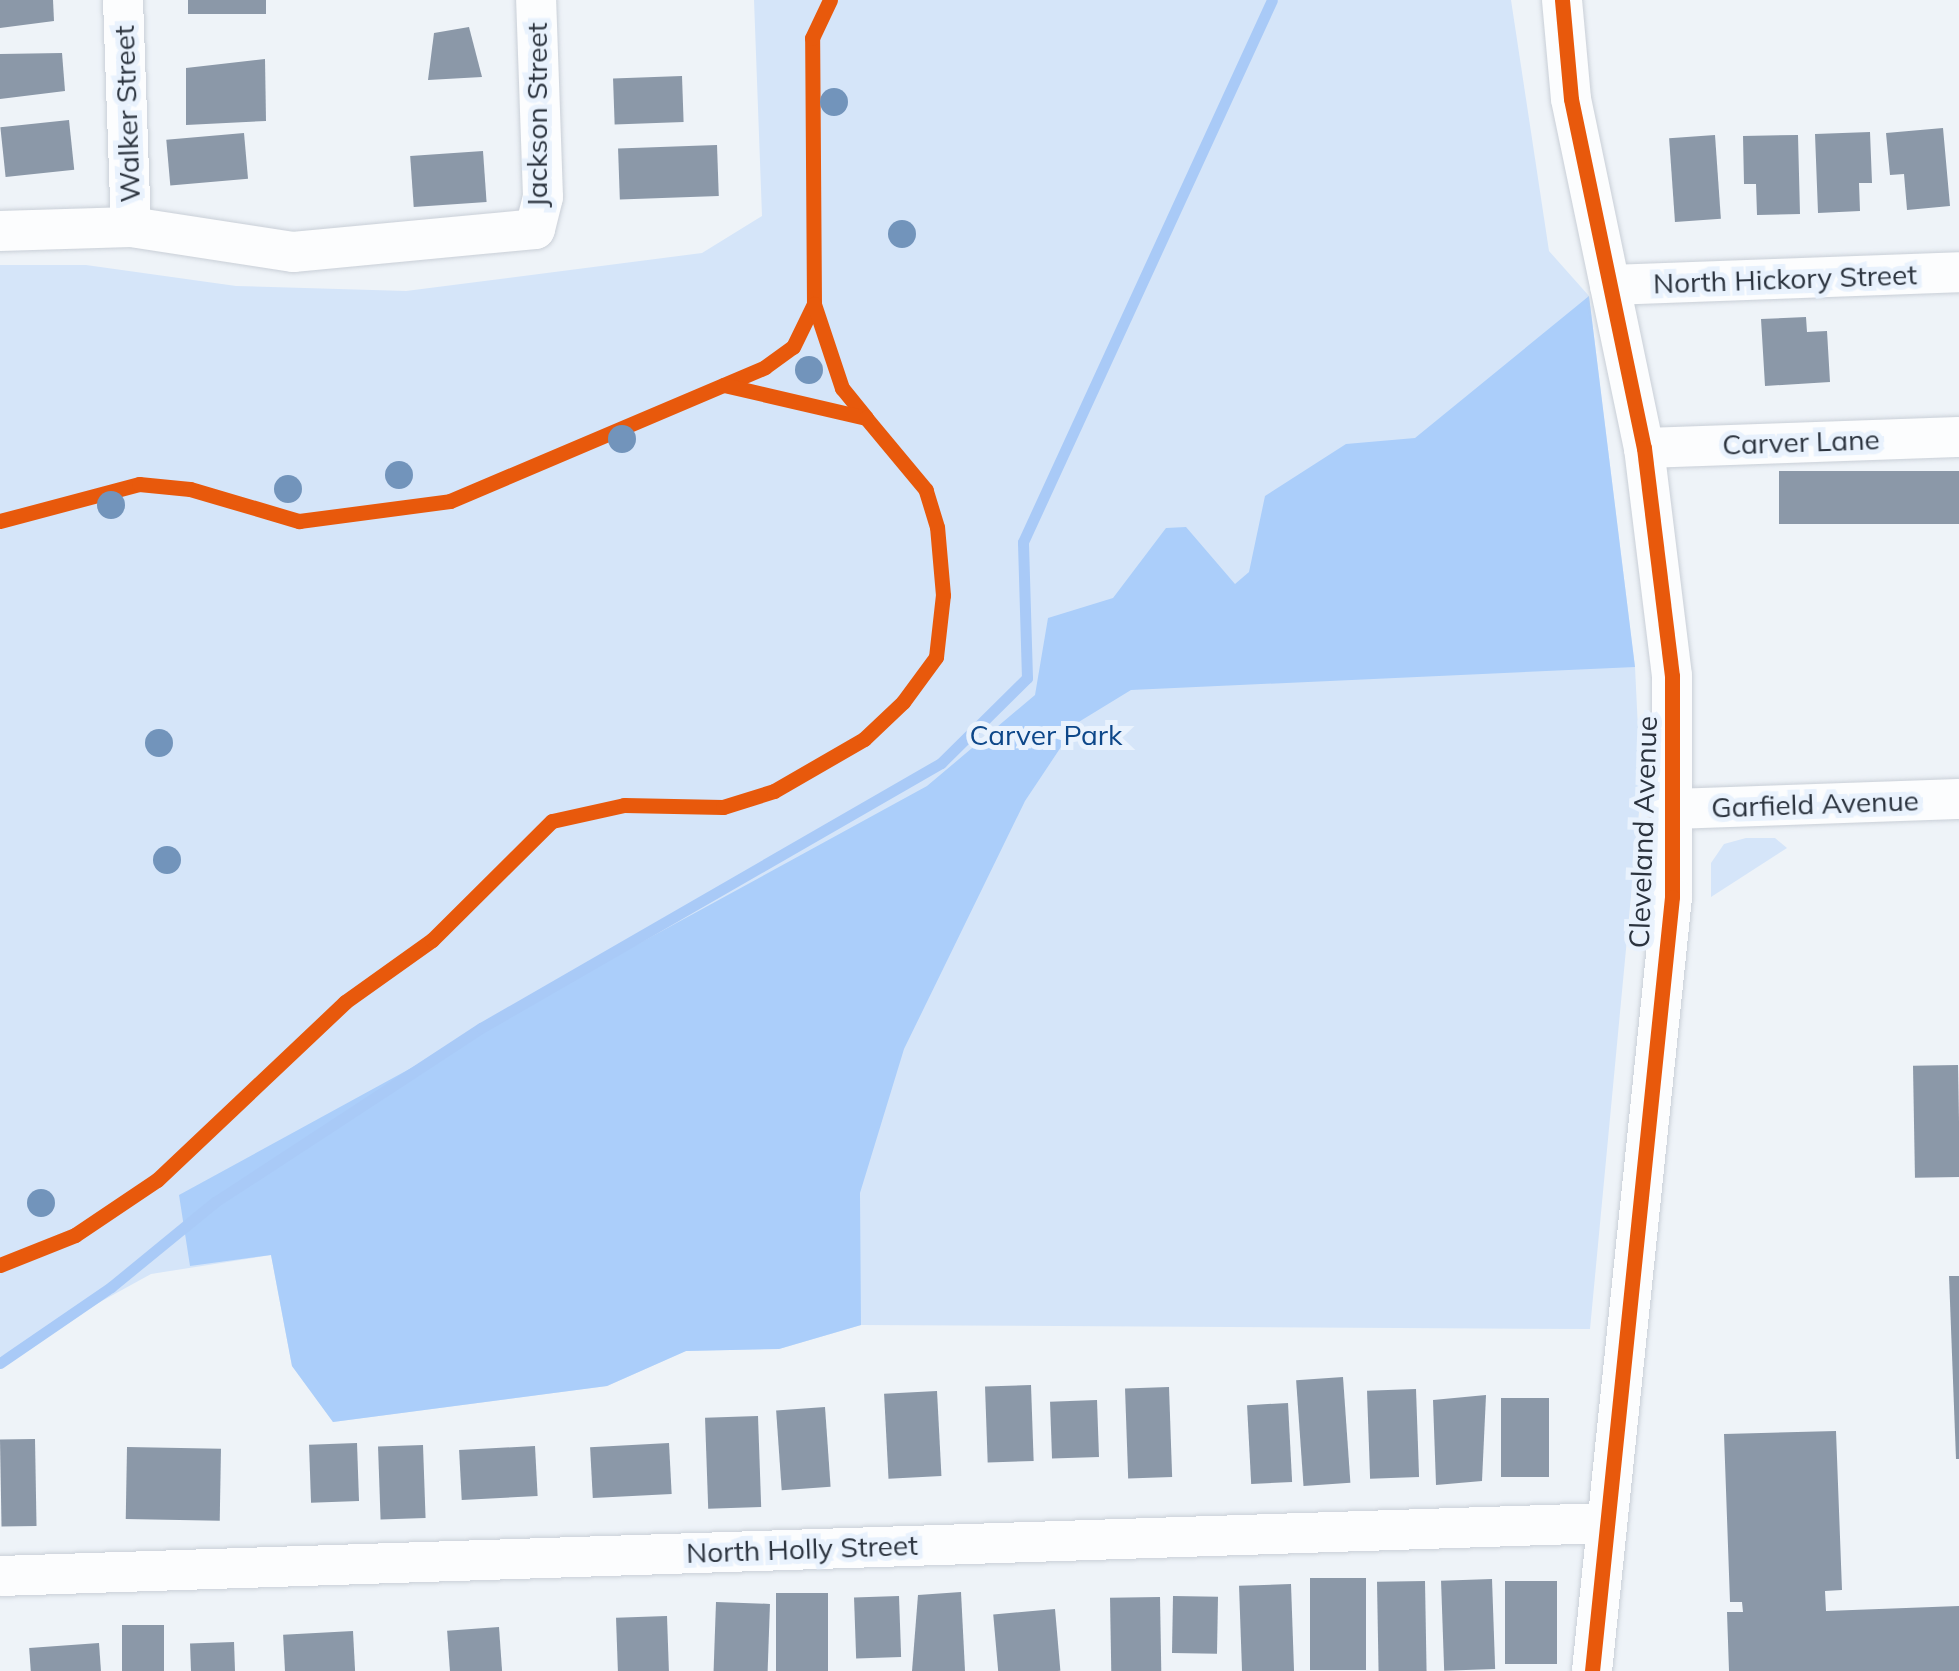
<!DOCTYPE html>
<style>
body{margin:0}
#map{position:relative;width:1959px;height:1671px;overflow:hidden;background:#eef3f8;font-family:Mulish,sans-serif}
div>[style]{position:absolute}
.green>*{inset:0;background:#d5e5f9}
.forest>*{inset:0;background:#abcefa}
.stream>*{height:11px;margin:-5.5px;padding:0 5.5px;transform-origin:5.5px;border-radius:5.5px;background:#a9caf7}
.building>*{inset:0;background:#8b98a8;transform-origin:0 0}
.roads{filter:drop-shadow(0 0 2px #c9cfd7) drop-shadow(0 0 2px #c9cfd7)}
.minor>*{height:40px;margin:-20px;padding:0 20px;transform-origin:20px;border-radius:20px;background:#fcfdfe}
.cycleway>*{height:15px;margin:-7.5px;padding:0 7.5px;transform-origin:7.5px;border-radius:7.5px;background:#e8590c}
.trees>*{width:28px;height:28px;margin:-14px;border-radius:50%;background:#7294bb}
span{translate:-50% -50%;white-space:nowrap;text-align:center;line-height:1.15;-webkit-text-stroke:10px #e9f2fd;paint-order:stroke}
.street-label{font-size:28px;color:#2b333e}
.park-label{font-size:28px;color:#0d4789}
</style>
<div id="map">
<div class="green">
<div style="clip-path:polygon(754px 0,1511px 0,1549px 251px,1589px 296px,1635px 667px,1641px 791px,1590px 1329px,861px 1325px,779px 1349px,686px 1351px,607px 1386px,333px 1422px,292px 1366px,271px 1255px,151px 1274px,0 1357px,0 265px,86px 265px,236px 286px,406px 291px,702px 253px,762px 216px)"></div>
<div style="clip-path:polygon(1746px 838px,1775px 838px,1787px 848px,1711px 897px,1711px 863px,1724px 844px)"></div>
</div>
<div class="forest">
<div style="clip-path:polygon(1589px 296px,1635px 667px,1131px 690px,1077px 723px,1025px 801px,904px 1049px,860px 1193px,861px 1325px,779px 1349px,686px 1351px,607px 1386px,333px 1422px,292px 1366px,271px 1255px,190px 1266px,179px 1195px,927px 786px,1035px 695px,1048px 618px,1113px 598px,1166px 528px,1186px 527px,1235px 584px,1249px 572px,1265px 496px,1346px 444px,1415px 438px)"></div>
</div>
<div class="stream">
<div style="left:0;top:1363px;width:135px;rotate:-34.4deg"></div>
<div style="left:111px;top:1287px;width:134px;rotate:-39.3deg"></div>
<div style="left:215px;top:1202px;width:318px;rotate:-33.2deg"></div>
<div style="left:481px;top:1028px;width:531px;rotate:-29.95deg"></div>
<div style="left:941px;top:763px;width:121px;rotate:-44.7deg"></div>
<div style="left:1027px;top:678px;width:136px;rotate:-91.7deg"></div>
<div style="left:1023px;top:542px;width:596px;rotate:-65.33deg"></div>
</div>
<div class="building">
<div style="clip-path:polygon(0 0,53px 0,54px 21px,0 28px)"></div>
<div style="left:188px;top:0;width:78px;height:14px"></div>
<div style="clip-path:polygon(469px 27px,482px 77px,428px 80px,434px 33px)"></div>
<div style="clip-path:polygon(62px 53px,65px 91px,0 99px,0 54px)"></div>
<div style="clip-path:polygon(265px 59px,266px 121px,186px 125px,186px 68px)"></div>
<div style="left:682px;top:76px;width:46px;height:69px;rotate:88deg"></div>
<div style="left:69px;top:120px;width:50px;height:69px;rotate:84deg"></div>
<div style="clip-path:polygon(1943px 128px,1950px 206px,1907px 210px,1904px 174px,1890px 175px,1886px 133px)"></div>
<div style="clip-path:polygon(1870px 132px,1872px 183px,1859px 183px,1860px 211px,1818px 213px,1815px 134px)"></div>
<div style="left:244px;top:133px;width:46px;height:78px;rotate:85deg"></div>
<div style="left:1715px;top:135px;width:84px;height:46px;rotate:86deg"></div>
<div style="clip-path:polygon(1798px 135px,1800px 214px,1757px 215px,1756px 184px,1744px 184px,1743px 136px)"></div>
<div style="left:717px;top:145px;width:51px;height:99px;rotate:88deg"></div>
<div style="left:483px;top:151px;width:51px;height:73px;rotate:86deg"></div>
<div style="clip-path:polygon(1806px 317px,1807px 332px,1827px 331px,1830px 382px,1765px 386px,1761px 319px)"></div>
<div style="left:1959px;top:471px;width:53px;height:180px;rotate:90deg"></div>
<div style="left:1958px;top:1065px;width:112px;height:45px;rotate:89deg"></div>
<div style="clip-path:polygon(1949px 1276px,1959px 1276px,1959px 1459px,1956px 1459px)"></div>
<div style="left:1343px;top:1377px;width:106px;height:47px;rotate:86deg"></div>
<div style="left:1031px;top:1385px;width:76px;height:46px;rotate:88deg"></div>
<div style="left:1169px;top:1387px;width:90px;height:44px;rotate:88deg"></div>
<div style="left:1416px;top:1389px;width:88px;height:49px;rotate:88deg"></div>
<div style="left:937px;top:1391px;width:85px;height:53px;rotate:87deg"></div>
<div style="clip-path:polygon(1486px 1395px,1482px 1481px,1436px 1485px,1433px 1400px)"></div>
<div style="left:1549px;top:1398px;width:79px;height:48px;rotate:90deg"></div>
<div style="left:1097px;top:1400px;width:57px;height:47px;rotate:88deg"></div>
<div style="left:1288px;top:1403px;width:79px;height:41px;rotate:87deg"></div>
<div style="left:825px;top:1407px;width:80px;height:49px;rotate:86deg"></div>
<div style="left:758px;top:1416px;width:91px;height:53px;rotate:88deg"></div>
<div style="clip-path:polygon(1836px 1431px,1842px 1590px,1825px 1591px,1826px 1611px,1959px 1606px,1959px 1671px,1729px 1671px,1727px 1612px,1743px 1612px,1742px 1602px,1730px 1602px,1724px 1434px)"></div>
<div style="left:35px;top:1439px;width:87px;height:35px;rotate:89deg"></div>
<div style="left:357px;top:1443px;width:58px;height:48px;rotate:88deg"></div>
<div style="left:669px;top:1443px;width:51px;height:79px;rotate:87deg"></div>
<div style="left:423px;top:1445px;width:73px;height:45px;rotate:88deg"></div>
<div style="left:535px;top:1446px;width:50px;height:76px;rotate:87deg"></div>
<div style="left:127px;top:1447px;width:94px;height:72px;rotate:1deg"></div>
<div style="left:1310px;top:1578px;width:56px;height:92px"></div>
<div style="left:1492px;top:1579px;width:90px;height:51px;rotate:88deg"></div>
<div style="left:1425px;top:1581px;width:90px;height:48px;rotate:89deg"></div>
<div style="left:1505px;top:1581px;width:52px;height:83px"></div>
<div style="left:1291px;top:1584px;width:87px;height:52px;rotate:88deg"></div>
<div style="clip-path:polygon(961px 1592px,965px 1671px,912px 1671px,918px 1595px)"></div>
<div style="left:776px;top:1593px;width:52px;height:78px"></div>
<div style="left:899px;top:1596px;width:61px;height:45px;rotate:88deg"></div>
<div style="left:1173px;top:1596px;width:45px;height:57px;rotate:1deg"></div>
<div style="left:1160px;top:1597px;width:74px;height:50px;rotate:89deg"></div>
<div style="left:716px;top:1602px;width:54px;height:69px;rotate:2deg"></div>
<div style="left:1055px;top:1609px;width:62px;height:62px;rotate:85deg"></div>
<div style="left:667px;top:1616px;width:55px;height:51px;rotate:88deg"></div>
<div style="left:122px;top:1625px;width:42px;height:46px"></div>
<div style="left:499px;top:1627px;width:44px;height:52px;rotate:86deg"></div>
<div style="left:353px;top:1631px;width:40px;height:70px;rotate:87deg"></div>
<div style="left:234px;top:1642px;width:29px;height:44px;rotate:88deg"></div>
<div style="left:99px;top:1643px;width:28px;height:70px;rotate:86deg"></div>
</div>
<div class="roads">
<div class="minor">
<div style="left:123px;top:0;width:227px;rotate:88deg"></div>
<div style="left:1562px;top:0;width:99px;rotate:84.8deg"></div>
<div style="left:1571px;top:99px;width:357px;rotate:78.2deg"></div>
<div style="left:1644px;top:448px;width:230px;rotate:83deg"></div>
<div style="left:1672px;top:676px;width:221px;rotate:90deg"></div>
<div style="left:1672px;top:897px;width:778px;rotate:95.9deg"></div>
<div style="left:0;top:231px;width:131px;rotate:-1.7deg"></div>
<div style="left:131px;top:227px;width:164px;rotate:8.8deg"></div>
<div style="left:293px;top:252px;width:243px;rotate:-5.4deg"></div>
<div style="left:535px;top:229px;width:33px;rotate:-76deg"></div>
<div style="left:543px;top:197px;width:197px;rotate:-92deg"></div>
<div style="left:1610px;top:285px;width:349px;rotate:-2.1deg"></div>
<div style="left:1644px;top:448px;width:315px;rotate:-2deg"></div>
<div style="left:1672px;top:809px;width:287px;rotate:-2deg"></div>
<div style="left:0;top:1576px;width:1605px;rotate:-1.89deg"></div>
</div>
</div>
<div class="cycleway">
<div style="left:1562px;top:0;width:99px;rotate:84.8deg"></div>
<div style="left:1571px;top:99px;width:357px;rotate:78.2deg"></div>
<div style="left:1644px;top:448px;width:230px;rotate:83deg"></div>
<div style="left:1672px;top:676px;width:221px;rotate:90deg"></div>
<div style="left:1672px;top:897px;width:778px;rotate:95.9deg"></div>
<div style="left:814px;top:304px;width:266px;rotate:-90.4deg"></div>
<div style="left:812px;top:38px;width:42px;rotate:-64.7deg"></div>
<div style="left:0;top:521px;width:144px;rotate:-14.9deg"></div>
<div style="left:139px;top:484px;width:51px;rotate:5.6deg"></div>
<div style="left:190px;top:489px;width:114px;rotate:16.4deg"></div>
<div style="left:299px;top:521px;width:152px;rotate:-7.5deg"></div>
<div style="left:450px;top:501px;width:342px;rotate:-23deg"></div>
<div style="left:765px;top:367px;width:34px;rotate:-36deg"></div>
<div style="left:793px;top:347px;width:48px;rotate:-64deg"></div>
<div style="left:814px;top:304px;width:89px;rotate:71.6deg"></div>
<div style="left:842px;top:388px;width:38px;rotate:51deg"></div>
<div style="left:866px;top:418px;width:146px;rotate:-166.9deg"></div>
<div style="left:0;top:1265px;width:81px;rotate:-21.8deg"></div>
<div style="left:75px;top:1235px;width:99px;rotate:-33.9deg"></div>
<div style="left:157px;top:1180px;width:259px;rotate:-43.4deg"></div>
<div style="left:345px;top:1002px;width:107px;rotate:-35.5deg"></div>
<div style="left:432px;top:940px;width:169px;rotate:-44.8deg"></div>
<div style="left:552px;top:821px;width:74px;rotate:-12.5deg"></div>
<div style="left:624px;top:805px;width:99px;rotate:1.2deg"></div>
<div style="left:723px;top:807px;width:53px;rotate:-17.4deg"></div>
<div style="left:774px;top:791px;width:104px;rotate:-30deg"></div>
<div style="left:864px;top:739px;width:54px;rotate:-43.5deg"></div>
<div style="left:903px;top:702px;width:56px;rotate:-53.7deg"></div>
<div style="left:936px;top:657px;width:62px;rotate:-83.6deg"></div>
<div style="left:943px;top:595px;width:68px;rotate:-95deg"></div>
<div style="left:937px;top:527px;width:39px;rotate:-107deg"></div>
<div style="left:926px;top:490px;width:94px;rotate:-129.8deg"></div>
</div>
<div class="trees">
<div style="left:834px;top:102px"></div>
<div style="left:902px;top:234px"></div>
<div style="left:809px;top:370px"></div>
<div style="left:622px;top:439px"></div>
<div style="left:399px;top:475px"></div>
<div style="left:288px;top:489px"></div>
<div style="left:111px;top:505px"></div>
<div style="left:159px;top:743px"></div>
<div style="left:167px;top:860px"></div>
<div style="left:41px;top:1203px"></div>
</div>
<div class="street-label">
<span style="left:127px;top:114px;rotate:-92deg">Walker Street</span>
<span style="left:537px;top:115px;rotate:-90deg">Jackson Street</span>
<span style="left:1785px;top:279px;rotate:-2deg">North Hickory Street</span>
<span style="left:1801px;top:442px;rotate:-2deg">Carver Lane</span>
<span style="left:1815px;top:804px;rotate:-2deg">Garfield Avenue</span>
<span style="left:1643px;top:832px;rotate:-88deg">Cleveland Avenue</span>
<span style="left:802px;top:1549px;rotate:-2deg">North Holly Street</span>
</div>
<div class="park-label">
<span style="left:1046px;top:735px">Carver Park</span>
</div>
</div>
